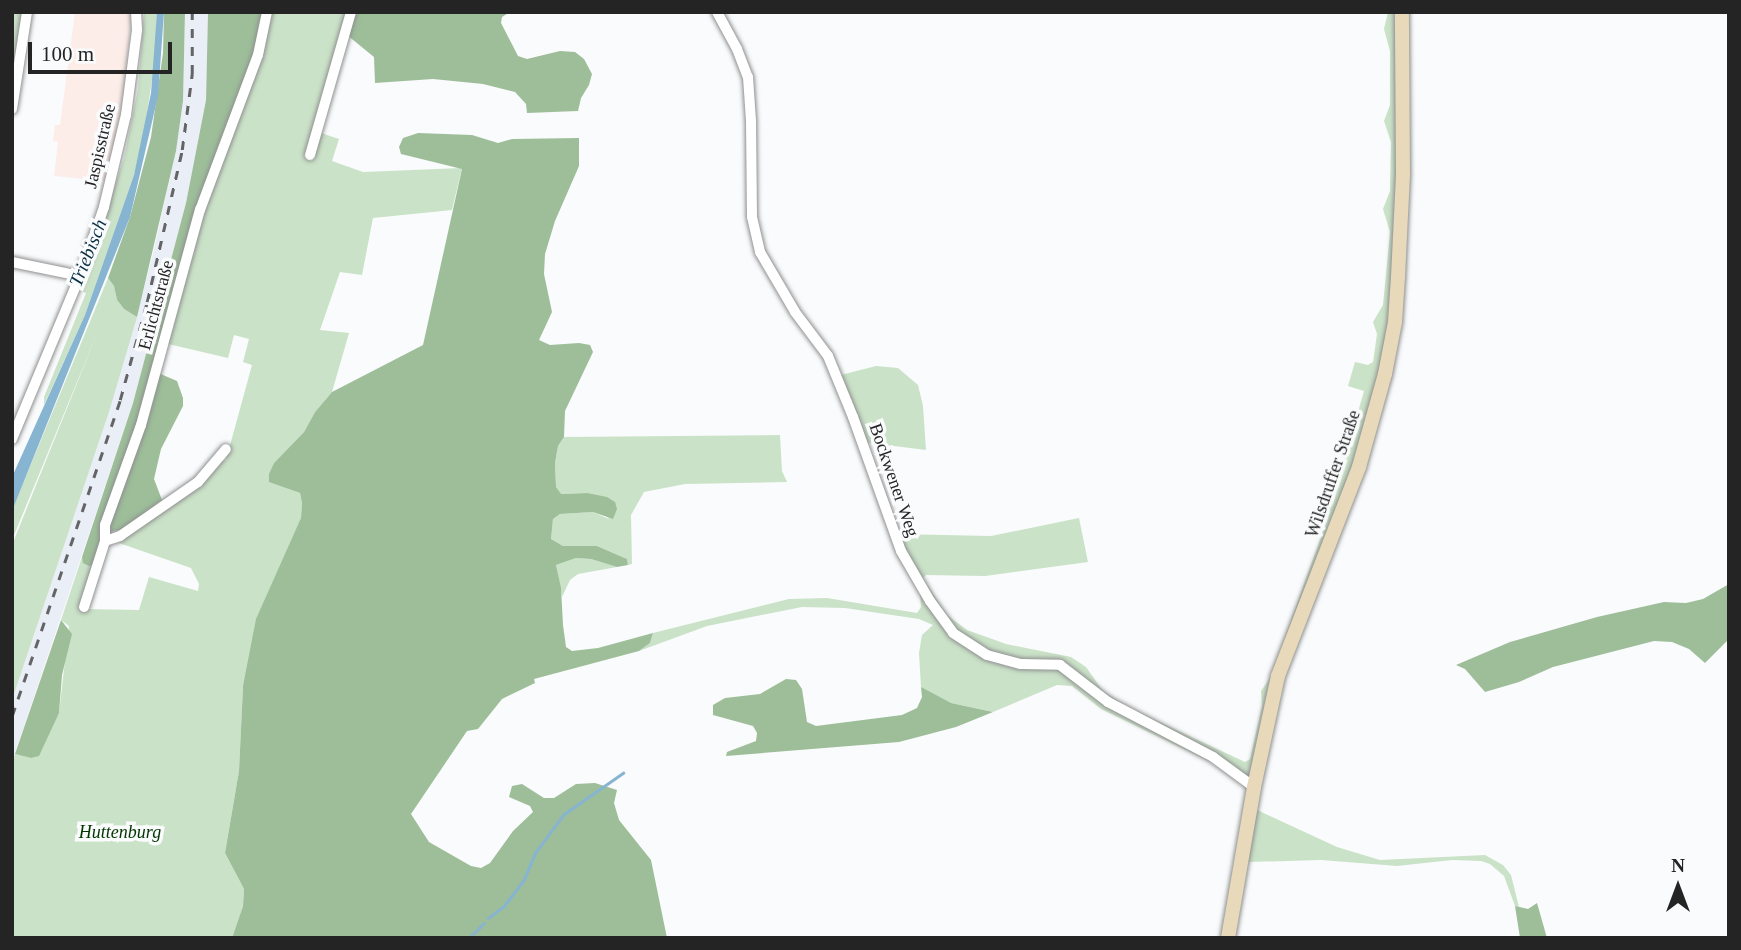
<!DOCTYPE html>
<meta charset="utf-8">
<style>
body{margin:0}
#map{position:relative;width:1741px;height:950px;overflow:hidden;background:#fafbfc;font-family:Georgia,serif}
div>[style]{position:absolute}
.built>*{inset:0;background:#eaeef6}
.industrial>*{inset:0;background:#fdede9}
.green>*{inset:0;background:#cae2c7}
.forest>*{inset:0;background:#9dbe99}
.water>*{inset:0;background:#86b4d1}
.stream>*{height:2.5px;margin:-1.25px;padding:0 1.25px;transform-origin:1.25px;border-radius:1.25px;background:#86b4d1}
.roads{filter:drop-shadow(0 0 2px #8f9091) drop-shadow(0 0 2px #8f9091)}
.street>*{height:10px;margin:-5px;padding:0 5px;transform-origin:5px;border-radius:5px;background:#fff}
.secondary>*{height:14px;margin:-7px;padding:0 7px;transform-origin:7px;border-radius:7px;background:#e7d9b9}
.rail>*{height:2.5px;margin-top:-1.25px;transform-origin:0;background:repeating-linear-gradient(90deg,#636465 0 9px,transparent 0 18px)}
span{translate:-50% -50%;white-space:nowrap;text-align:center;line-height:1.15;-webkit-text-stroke:7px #fafbfc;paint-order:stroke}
.street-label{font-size:18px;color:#242425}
.park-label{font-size:18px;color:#033501;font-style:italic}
.water-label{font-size:19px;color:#0a3146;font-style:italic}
.frame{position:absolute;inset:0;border:14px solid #242425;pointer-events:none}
.north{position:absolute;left:1643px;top:852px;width:70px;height:70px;-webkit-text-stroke:5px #fafbfc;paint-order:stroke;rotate:0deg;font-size:19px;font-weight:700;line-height:28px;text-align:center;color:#242425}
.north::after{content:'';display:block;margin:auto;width:24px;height:32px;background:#242425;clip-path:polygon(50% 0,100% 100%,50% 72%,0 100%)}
.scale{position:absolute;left:28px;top:42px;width:144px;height:32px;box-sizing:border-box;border:4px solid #242425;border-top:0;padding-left:9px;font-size:21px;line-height:24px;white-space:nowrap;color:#242425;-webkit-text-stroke:5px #fafbfc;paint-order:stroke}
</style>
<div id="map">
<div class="built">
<div style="clip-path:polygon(185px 12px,208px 12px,206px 100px,186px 203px,133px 403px,12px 762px,12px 700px,109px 412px,152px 258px,176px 151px,183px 101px)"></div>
</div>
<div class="industrial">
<div style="clip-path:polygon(75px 12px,132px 12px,122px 109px,105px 181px,54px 176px,58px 142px,53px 141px,55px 125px,60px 125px)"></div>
</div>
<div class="green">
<div style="clip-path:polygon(12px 12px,24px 12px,12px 79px)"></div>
<div style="clip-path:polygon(144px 12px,157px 12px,156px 52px,144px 134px,134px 175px,85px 315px,44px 405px,44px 397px,86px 293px,80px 291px,124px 158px,138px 89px)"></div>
<div style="clip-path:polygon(267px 12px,353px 12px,321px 133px,339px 139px,332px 161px,363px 172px,462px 168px,452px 210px,373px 218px,362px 275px,340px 272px,320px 330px,349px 333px,332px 392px,315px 412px,304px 432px,274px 463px,270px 482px,300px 493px,302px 503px,301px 518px,243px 686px,239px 771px,225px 853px,244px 889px,243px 906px,232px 938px,12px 938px,12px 762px,15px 754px,31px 758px,59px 713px,69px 626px,61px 620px,82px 557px,84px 563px,95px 564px,84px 609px,139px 610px,149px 577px,198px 591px,199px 584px,191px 568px,119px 543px,217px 463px,226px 460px,252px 365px,243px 362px,249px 339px,234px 335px,228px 358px,164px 343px)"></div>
<div style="clip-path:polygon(1388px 12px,1402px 12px,1403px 173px,1385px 374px,1247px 788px,1225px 769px,1101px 709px,1072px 686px,1057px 685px,993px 712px,951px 703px,931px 694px,921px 687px,919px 653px,922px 635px,933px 625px,919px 619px,845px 608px,802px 607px,707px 626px,639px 651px,650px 643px,653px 633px,789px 599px,827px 598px,917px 613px,921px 607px,920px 593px,895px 534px,991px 536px,1079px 518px,1088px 562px,985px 576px,926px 575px,923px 578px,947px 615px,967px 630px,1006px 644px,1071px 657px,1086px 667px,1103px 691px,1128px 707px,1245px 762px,1250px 759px,1262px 706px,1261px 691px,1270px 678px,1322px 534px,1323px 515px,1333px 499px,1364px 391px,1348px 386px,1355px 362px,1368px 365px,1373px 362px,1377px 334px,1373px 322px,1383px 305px,1390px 232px,1383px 209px,1390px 191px,1391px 142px,1384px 121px,1390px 105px,1390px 51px,1384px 29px)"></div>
<div style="clip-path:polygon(108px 278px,114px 286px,117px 300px,124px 309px,137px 317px,109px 412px,12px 700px,12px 545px,98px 331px,12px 540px,12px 510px)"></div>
<div style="clip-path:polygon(876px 366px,898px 368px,918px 385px,923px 406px,926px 450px,862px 442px,837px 376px)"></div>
<div style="clip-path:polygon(780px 435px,782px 471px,787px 482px,685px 484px,644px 492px,631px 515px,632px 564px,628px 565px,627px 559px,597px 546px,563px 546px,551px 539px,553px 519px,560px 514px,593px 512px,609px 519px,587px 493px,560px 494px,556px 487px,555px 463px,558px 446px,564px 437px)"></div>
<div style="clip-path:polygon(576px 558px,591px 559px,617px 567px,578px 574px,570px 580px,562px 597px,556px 565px)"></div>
<div style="clip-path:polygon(1255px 809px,1337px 847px,1380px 860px,1485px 855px,1503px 865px,1511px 875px,1519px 907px,1515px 906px,1504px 876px,1490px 864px,1481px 861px,1452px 860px,1397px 866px,1321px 860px,1247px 862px)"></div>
</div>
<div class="forest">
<div style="clip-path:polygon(164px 12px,185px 12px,183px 101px,176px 151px,137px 317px,124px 309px,117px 300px,114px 286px,108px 278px,130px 217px,151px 137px,163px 53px)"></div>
<div style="clip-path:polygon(208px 12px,267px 12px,200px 210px,156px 372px,177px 381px,183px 398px,183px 406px,161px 449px,154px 479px,162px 500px,124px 529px,109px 532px,95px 564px,89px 566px,83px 563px,82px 557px,133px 403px,186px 203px,206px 100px)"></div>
<div style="clip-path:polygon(353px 12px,510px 12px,502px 17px,501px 23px,518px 56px,527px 59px,560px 51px,575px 52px,584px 59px,592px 74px,589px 85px,581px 98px,578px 111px,527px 113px,526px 104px,515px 92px,483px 84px,433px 79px,375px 83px,374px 57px,347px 35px)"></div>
<div style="clip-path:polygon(418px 133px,472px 135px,498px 143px,512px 139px,579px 138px,579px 166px,555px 221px,545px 254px,544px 274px,552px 312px,539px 340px,550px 345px,579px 343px,590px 345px,593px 352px,565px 411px,564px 437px,558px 446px,555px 463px,556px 487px,561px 494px,587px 493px,607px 497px,615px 502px,617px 509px,613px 519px,593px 512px,560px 514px,553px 519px,551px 539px,563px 546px,597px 546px,627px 559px,628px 565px,617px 567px,591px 559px,576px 558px,556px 565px,561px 588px,563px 625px,566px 647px,572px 651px,598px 648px,653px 633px,650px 643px,639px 651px,534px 679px,535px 683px,502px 699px,478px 729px,467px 731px,411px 814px,429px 842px,471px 866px,481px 868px,490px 863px,513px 831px,533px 812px,530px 806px,509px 797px,512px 786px,522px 784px,544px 798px,554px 798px,576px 784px,595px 783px,617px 790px,614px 803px,619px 820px,651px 860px,667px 938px,232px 938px,243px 906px,244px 889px,225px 853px,239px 771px,243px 686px,256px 619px,301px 518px,302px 503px,300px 493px,269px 482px,269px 474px,274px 463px,304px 432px,315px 412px,332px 392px,423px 345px,462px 169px,401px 154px,399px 147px,403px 138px)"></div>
<div style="clip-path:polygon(1729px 584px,1729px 639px,1705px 663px,1689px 649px,1672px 642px,1654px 641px,1553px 667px,1519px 682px,1485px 692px,1465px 669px,1456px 665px,1510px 642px,1597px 617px,1664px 602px,1686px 603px,1703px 599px)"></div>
<div style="clip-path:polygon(61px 620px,72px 634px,62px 675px,59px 713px,39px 756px,31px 758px,15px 754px)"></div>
<div style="clip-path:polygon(786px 679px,796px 680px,802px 689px,807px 722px,816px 726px,902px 715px,917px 708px,922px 697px,921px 687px,951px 703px,993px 712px,956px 727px,899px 742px,726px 756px,727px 752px,756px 741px,757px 733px,753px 726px,713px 715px,713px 705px,725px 698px,760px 694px)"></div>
<div style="clip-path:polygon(1537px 903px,1547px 938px,1520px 938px,1515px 906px,1528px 909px)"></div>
</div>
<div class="water">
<div style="clip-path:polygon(157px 12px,164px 12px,158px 96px,130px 217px,12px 511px,12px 477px,85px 315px,134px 175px,151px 93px)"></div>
</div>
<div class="stream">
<div style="left:488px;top:918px;width:20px;rotate:-37deg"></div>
<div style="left:504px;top:906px;width:34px;rotate:-53deg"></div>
<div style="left:524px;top:879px;width:28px;rotate:-67deg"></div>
<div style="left:535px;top:853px;width:49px;rotate:-53.4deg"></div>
<div style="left:564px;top:814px;width:72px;rotate:-34.8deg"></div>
<div style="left:469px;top:938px;width:21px;rotate:-45deg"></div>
</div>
<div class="roads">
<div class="street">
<div style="left:717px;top:12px;width:42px;rotate:61.6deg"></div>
<div style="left:737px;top:49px;width:30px;rotate:69deg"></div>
<div style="left:748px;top:77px;width:44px;rotate:86.1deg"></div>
<div style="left:751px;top:121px;width:96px;rotate:89.4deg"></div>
<div style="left:752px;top:217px;width:36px;rotate:77deg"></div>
<div style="left:760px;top:252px;width:69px;rotate:59.7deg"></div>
<div style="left:795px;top:312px;width:55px;rotate:53.1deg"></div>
<div style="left:828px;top:356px;width:66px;rotate:67.7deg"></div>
<div style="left:853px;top:417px;width:142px;rotate:70.3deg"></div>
<div style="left:901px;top:551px;width:58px;rotate:59.9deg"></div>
<div style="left:930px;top:601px;width:39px;rotate:54deg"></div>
<div style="left:953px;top:633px;width:40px;rotate:32.9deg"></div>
<div style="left:987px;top:655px;width:35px;rotate:15deg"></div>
<div style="left:1021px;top:664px;width:39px;rotate:1deg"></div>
<div style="left:1060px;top:665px;width:61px;rotate:37.6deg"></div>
<div style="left:1108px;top:702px;width:119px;rotate:27.6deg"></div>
<div style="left:1213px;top:757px;width:51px;rotate:36.2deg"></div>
<div style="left:12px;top:109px;width:98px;rotate:-81.2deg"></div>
<div style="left:310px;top:155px;width:149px;rotate:-74deg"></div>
<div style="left:12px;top:262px;width:69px;rotate:11.6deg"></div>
<div style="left:12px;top:439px;width:177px;rotate:-67.4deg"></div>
<div style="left:80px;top:276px;width:73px;rotate:-70.8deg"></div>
<div style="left:104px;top:207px;width:95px;rotate:-76.6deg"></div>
<div style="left:126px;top:115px;width:86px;rotate:-82.6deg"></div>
<div style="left:137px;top:30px;width:18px;rotate:-93deg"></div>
<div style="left:105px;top:541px;width:16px;rotate:-18deg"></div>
<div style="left:120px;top:536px;width:95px;rotate:-34.7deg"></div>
<div style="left:198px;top:482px;width:43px;rotate:-49.7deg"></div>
<div style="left:84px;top:607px;width:69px;rotate:-72.3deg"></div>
<div style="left:105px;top:541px;width:16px;rotate:-90deg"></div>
<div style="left:105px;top:525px;width:106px;rotate:-70.2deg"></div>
<div style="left:141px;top:425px;width:223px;rotate:-74.7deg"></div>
<div style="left:200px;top:210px;width:165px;rotate:-69.5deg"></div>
<div style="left:258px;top:55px;width:44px;rotate:-78.2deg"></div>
</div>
<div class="secondary">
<div style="left:1228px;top:938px;width:153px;rotate:-80.2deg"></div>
<div style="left:1254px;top:787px;width:114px;rotate:-77.8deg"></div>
<div style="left:1278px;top:676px;width:224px;rotate:-68.8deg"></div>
<div style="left:1359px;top:467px;width:97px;rotate:-74.4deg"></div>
<div style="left:1385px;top:374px;width:53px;rotate:-79.1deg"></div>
<div style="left:1395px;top:322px;width:45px;rotate:-86.2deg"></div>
<div style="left:1398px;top:277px;width:104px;rotate:-87.2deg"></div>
<div style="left:1403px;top:173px;width:161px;rotate:-90.4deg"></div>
</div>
</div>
<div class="rail">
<div style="left:12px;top:716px;width:334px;rotate:-71.1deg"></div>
<div style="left:120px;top:400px;width:102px;rotate:-74.6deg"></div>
<div style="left:147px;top:302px;width:156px;rotate:-77deg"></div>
<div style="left:182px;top:150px;width:77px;rotate:-82.5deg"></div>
<div style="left:192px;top:74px;width:62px;rotate:-90deg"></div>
</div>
<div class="street-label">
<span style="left:100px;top:146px;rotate:-77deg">Jaspisstraße</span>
<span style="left:156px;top:305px;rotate:-75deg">Erlichtstraße</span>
<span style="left:1333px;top:474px;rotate:-71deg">Wilsdruffer Straße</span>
<span style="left:894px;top:480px;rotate:71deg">Bockwener Weg</span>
</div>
<div class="park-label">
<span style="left:120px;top:832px">Huttenburg</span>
</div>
<div class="water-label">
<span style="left:88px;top:253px;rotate:-68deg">Triebisch</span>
</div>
<div class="frame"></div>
<div class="north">N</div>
<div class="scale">100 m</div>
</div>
